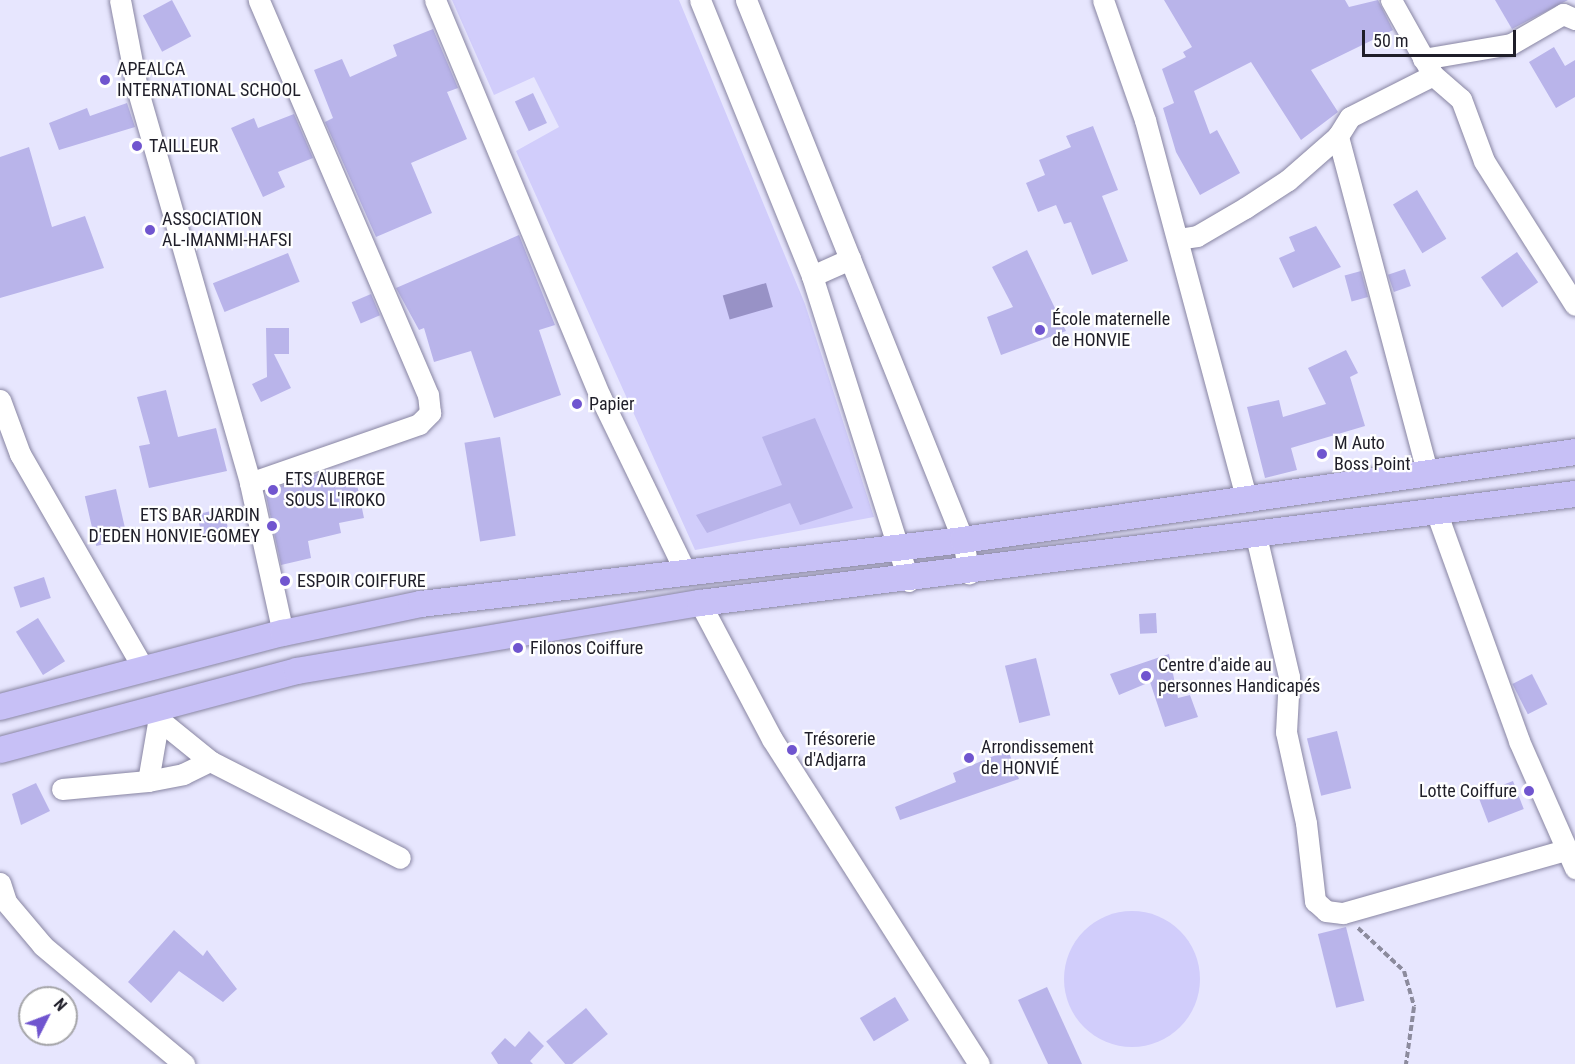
<!DOCTYPE html>
<meta charset="utf-8">
<style>
body{margin:0}
#map{position:relative;width:1575px;height:1064px;overflow:hidden;background:#e7e6fe;font-family:"Roboto Condensed",sans-serif}
div>[style]{position:absolute}
.green>*{inset:0;background:#d1cdfb}
.round{border-radius:50%}
.water>*{inset:0;background:#9892c6;transform-origin:0 0}
.building>*{inset:0;background:#b9b4ea;transform-origin:0 0}
.path>*{height:4px;margin-top:-2px;transform-origin:0;background:repeating-linear-gradient(90deg,#8c8b9d 0 6px,transparent 0 9px)}
.roads{filter:drop-shadow(0 0 2px #8885a2) drop-shadow(0 0 2px #8885a2)}
.minor>*{height:21px;margin:-10.5px;padding:0 10.5px;transform-origin:10.5px;border-radius:10.5px;background:#fff}
.major>*{height:26px;margin:-13px;padding:0 13px;transform-origin:13px;border-radius:13px;background:#c7c0f6}
.dots>*{width:16px;height:16px;translate:-50% -50%;box-sizing:border-box;border:3px solid #fff;border-radius:50%}
span{translate:-50% -50%;white-space:nowrap;text-align:center;line-height:1.15;-webkit-text-stroke:4.5px #fff;paint-order:stroke}
.poi-label{font-size:18px;color:#1f1e29}
.left{translate:0 -50%;text-align:left}
.right{translate:-100% -50%;text-align:right}
.north{position:absolute;left:18px;top:986px;width:60px;height:60px;box-sizing:border-box;background:#fff;border:2px solid #a5a5a9;border-radius:50%;rotate:48deg;font-size:16px;font-weight:700;line-height:24px;text-align:center;color:#1f1e29}
.north::after{content:'';display:block;margin:auto;width:21px;height:27px;background:#7055cf;clip-path:polygon(50% 0,100% 100%,50% 72%,0 100%)}
.scale{position:absolute;left:1362px;top:30px;width:154px;height:27px;box-sizing:border-box;border:3px solid #1f1e29;border-top:0;padding-left:8px;font-size:18px;line-height:21px;white-space:nowrap;color:#1f1e29;-webkit-text-stroke:4px #fff;paint-order:stroke}
</style>
<div id="map">
<div class="green">
<div style="clip-path:polygon(452px 0,679px 0,805px 304px,874px 517px,695px 550px,516px 151px,559px 127px,534px 77px,494px 95px)"></div>
<div class="round" style="left:1064px;top:911px;width:136px;height:136px"></div>
</div>
<div class="water">
<div style="left:766px;top:283px;width:25px;height:45px;rotate:74deg"></div>
</div>
<div class="building">
<div style="left:172px;top:0;width:41px;height:33px;rotate:62deg"></div>
<div style="clip-path:polygon(1164px 0,1345px 0,1349px 7px,1378px 0,1393px 30px,1311px 70px,1338px 112px,1301px 140px,1251px 62px,1194px 91px,1210px 134px,1217px 130px,1240px 173px,1200px 195px,1176px 152px,1163px 108px,1174px 103px,1162px 69px,1186px 57px,1183px 52px,1192px 47px)"></div>
<div style="clip-path:polygon(1495px 0,1568px 0,1512px 29px)"></div>
<div style="clip-path:polygon(433px 29px,458px 88px,447px 92px,467px 139px,411px 163px,432px 213px,376px 237px,325px 122px,333px 118px,314px 70px,342px 59px,350px 77px,397px 56px,393px 45px)"></div>
<div style="clip-path:polygon(1554px 47px,1565px 66px,1575px 60px,1575px 97px,1556px 108px,1529px 62px)"></div>
<div style="left:533px;top:93px;width:33px;height:20px;rotate:65deg"></div>
<div style="clip-path:polygon(127px 103px,135px 127px,59px 150px,49px 123px,87px 108px,90px 116px)"></div>
<div style="clip-path:polygon(294px 114px,313px 158px,278px 172px,285px 187px,263px 197px,231px 128px,254px 118px,258px 128px)"></div>
<div style="clip-path:polygon(1093px 126px,1118px 190px,1102px 196px,1128px 261px,1092px 275px,1071px 222px,1064px 224px,1056px 205px,1038px 212px,1026px 183px,1045px 175px,1039px 160px,1071px 147px,1066px 136px)"></div>
<div style="clip-path:polygon(29px 147px,52px 227px,85px 216px,104px 268px,0 298px,0 157px)"></div>
<div style="left:1417px;top:190px;width:57px;height:28px;rotate:59deg"></div>
<div style="clip-path:polygon(1316px 226px,1341px 267px,1293px 288px,1279px 258px,1295px 251px,1289px 237px)"></div>
<div style="clip-path:polygon(519px 235px,555px 325px,539px 330px,561px 395px,494px 418px,471px 351px,434px 362px,424px 328px,419px 330px,396px 288px)"></div>
<div style="clip-path:polygon(1027px 250px,1066px 331px,1001px 355px,987px 317px,1013px 307px,992px 267px)"></div>
<div style="left:1517px;top:252px;width:37px;height:44px;rotate:55deg"></div>
<div style="left:288px;top:253px;width:31px;height:81px;rotate:68deg"></div>
<div style="left:1405px;top:269px;width:18px;height:18px;rotate:71deg"></div>
<div style="left:1361px;top:271px;width:27px;height:17px;rotate:75deg"></div>
<div style="left:371px;top:294px;width:23px;height:21px;rotate:67deg"></div>
<div style="clip-path:polygon(266px 328px,289px 328px,289px 354px,274px 354px,291px 388px,261px 402px,252px 384px,267px 377px)"></div>
<div style="clip-path:polygon(1346px 350px,1358px 373px,1350px 377px,1365px 426px,1291px 448px,1297px 470px,1265px 478px,1247px 407px,1279px 400px,1283px 417px,1326px 404px,1308px 368px)"></div>
<div style="clip-path:polygon(166px 390px,178px 437px,216px 428px,227px 471px,149px 488px,139px 446px,150px 444px,137px 397px)"></div>
<div style="clip-path:polygon(815px 418px,853px 508px,800px 525px,790px 503px,707px 533px,696px 515px,782px 485px,762px 437px)"></div>
<div style="left:500px;top:437px;width:100px;height:36px;rotate:81deg"></div>
<div style="clip-path:polygon(354px 470px,364px 518px,339px 523px,341px 533px,308px 541px,311px 558px,281px 565px,265px 491px,327px 471px,328px 476px)"></div>
<div style="left:116px;top:489px;width:51px;height:32px;rotate:77deg"></div>
<div style="left:223px;top:508px;width:21px;height:27px;rotate:76deg"></div>
<div style="left:44px;top:577px;width:22px;height:32px;rotate:72deg"></div>
<div style="left:1156px;top:613px;width:20px;height:17px;rotate:87deg"></div>
<div style="left:38px;top:618px;width:51px;height:26px;rotate:58deg"></div>
<div style="clip-path:polygon(1169px 654px,1178px 698px,1190px 695px,1198px 717px,1165px 727px,1150px 682px,1119px 695px,1110px 674px)"></div>
<div style="left:1036px;top:658px;width:59px;height:32px;rotate:76deg"></div>
<div style="left:1532px;top:674px;width:34px;height:22px;rotate:63deg"></div>
<div style="left:1337px;top:731px;width:59px;height:31px;rotate:76deg"></div>
<div style="clip-path:polygon(1008px 750px,1019px 779px,900px 820px,895px 807px,956px 782px,953px 773px)"></div>
<div style="left:1513px;top:781px;width:30px;height:38px;rotate:69deg"></div>
<div style="clip-path:polygon(36px 783px,50px 811px,21px 825px,12px 794px)"></div>
<div style="left:1346px;top:927px;width:76px;height:29px;rotate:76deg"></div>
<div style="clip-path:polygon(174px 930px,203px 956px,207px 950px,237px 989px,223px 1002px,179px 971px,151px 1003px,128px 982px)"></div>
<div style="clip-path:polygon(1047px 987px,1082px 1064px,1048px 1064px,1018px 1000px)"></div>
<div style="left:895px;top:997px;width:27px;height:41px;rotate:59deg"></div>
<div style="left:586px;top:1008px;width:34px;height:52px;rotate:50deg"></div>
<div style="clip-path:polygon(529px 1031px,544px 1046px,530px 1061px,533px 1064px,498px 1064px,491px 1053px,505px 1038px,515px 1047px)"></div>
</div>
<div class="path">
<div style="left:1358px;top:928px;width:63px;rotate:43.1deg"></div>
<div style="left:1404px;top:971px;width:37px;rotate:74deg"></div>
<div style="left:1414px;top:1007px;width:58px;rotate:98deg"></div>
</div>
<div class="roads">
<div class="minor">
<div style="left:120px;top:0;width:90px;rotate:79.1deg"></div>
<div style="left:137px;top:88px;width:411px;rotate:74deg"></div>
<div style="left:250px;top:483px;width:154px;rotate:77.6deg"></div>
<div style="left:435px;top:0;width:429px;rotate:67.4deg"></div>
<div style="left:600px;top:396px;width:197px;rotate:64.1deg"></div>
<div style="left:700px;top:0;width:298px;rotate:67.9deg"></div>
<div style="left:812px;top:276px;width:320px;rotate:72.4deg"></div>
<div style="left:746px;top:0;width:582px;rotate:68.11deg"></div>
<div style="left:963px;top:540px;width:34px;rotate:80deg"></div>
<div style="left:1103px;top:0;width:127px;rotate:70.7deg"></div>
<div style="left:1145px;top:120px;width:389px;rotate:75deg"></div>
<div style="left:1391px;top:0;width:86px;rotate:60.8deg"></div>
<div style="left:1433px;top:75px;width:37px;rotate:41deg"></div>
<div style="left:1461px;top:99px;width:66px;rotate:69.6deg"></div>
<div style="left:1484px;top:161px;width:170px;rotate:57.7deg"></div>
<div style="left:1423px;top:59px;width:89px;rotate:-9.7deg"></div>
<div style="left:1511px;top:44px;width:60px;rotate:-30deg"></div>
<div style="left:1563px;top:14px;width:13px;rotate:23deg"></div>
<div style="left:1178px;top:239px;width:19px;rotate:-9deg"></div>
<div style="left:1197px;top:236px;width:56px;rotate:-30.3deg"></div>
<div style="left:1245px;top:208px;width:51px;rotate:-33.1deg"></div>
<div style="left:1288px;top:180px;width:67px;rotate:-41.3deg"></div>
<div style="left:812px;top:276px;width:42px;rotate:-24.1deg"></div>
<div style="left:0;top:400px;width:58px;rotate:69.7deg"></div>
<div style="left:20px;top:454px;width:249px;rotate:60.1deg"></div>
<div style="left:1428px;top:475px;width:351px;rotate:-104.9deg"></div>
<div style="left:1338px;top:136px;width:22px;rotate:-58deg"></div>
<div style="left:1350px;top:117px;width:93px;rotate:-26.8deg"></div>
<div style="left:250px;top:483px;width:179px;rotate:-19.2deg"></div>
<div style="left:419px;top:424px;width:16px;rotate:-45deg"></div>
<div style="left:430px;top:413px;width:18px;rotate:-96deg"></div>
<div style="left:428px;top:395px;width:430px;rotate:-113.2deg"></div>
<div style="left:1437px;top:514px;width:241px;rotate:70.1deg"></div>
<div style="left:1519px;top:741px;width:139px;rotate:66.2deg"></div>
<div style="left:1256px;top:536px;width:145px;rotate:76.8deg"></div>
<div style="left:1289px;top:677px;width:55px;rotate:93.1deg"></div>
<div style="left:1286px;top:732px;width:93px;rotate:77.6deg"></div>
<div style="left:1306px;top:823px;width:79px;rotate:83.4deg"></div>
<div style="left:1315px;top:901px;width:15px;rotate:42deg"></div>
<div style="left:1326px;top:911px;width:17px;rotate:7deg"></div>
<div style="left:1343px;top:913px;width:232px;rotate:-15.8deg"></div>
<div style="left:700px;top:603px;width:154px;rotate:62.1deg"></div>
<div style="left:772px;top:739px;width:385px;rotate:57.5deg"></div>
<div style="left:147px;top:710px;width:81px;rotate:39deg"></div>
<div style="left:210px;top:761px;width:213px;rotate:27deg"></div>
<div style="left:148px;top:781px;width:59px;rotate:-80.2deg"></div>
<div style="left:62px;top:789px;width:86px;rotate:-5.3deg"></div>
<div style="left:148px;top:781px;width:36px;rotate:-11deg"></div>
<div style="left:183px;top:774px;width:30px;rotate:-26deg"></div>
<div style="left:0;top:883px;width:20px;rotate:72deg"></div>
<div style="left:6px;top:902px;width:57px;rotate:49.9deg"></div>
<div style="left:43px;top:946px;width:184px;rotate:39.9deg"></div>
</div>
<div class="major">
<div style="left:0;top:707px;width:293px;rotate:-14.7deg"></div>
<div style="left:283px;top:633px;width:141px;rotate:-11.9deg"></div>
<div style="left:421px;top:604px;width:546px;rotate:-6.73deg"></div>
<div style="left:963px;top:540px;width:618px;rotate:-8.18deg"></div>
<div style="left:0;top:750px;width:307px;rotate:-14.9deg"></div>
<div style="left:297px;top:671px;width:409px;rotate:-9.6deg"></div>
<div style="left:700px;top:603px;width:882px;rotate:-7.1deg"></div>
</div>
</div>
<div class="dots">
<div style="left:105px;top:80px;background:#7055cf"></div>
<div style="left:137px;top:146px;background:#7055cf"></div>
<div style="left:150px;top:230px;background:#7055cf"></div>
<div style="left:1040px;top:330px;background:#7055cf"></div>
<div style="left:577px;top:404px;background:#7055cf"></div>
<div style="left:1322px;top:454px;background:#7055cf"></div>
<div style="left:273px;top:490px;background:#7055cf"></div>
<div style="left:272px;top:526px;background:#7055cf"></div>
<div style="left:285px;top:581px;background:#7055cf"></div>
<div style="left:518px;top:648px;background:#7055cf"></div>
<div style="left:1146px;top:676px;background:#7055cf"></div>
<div style="left:792px;top:750px;background:#7055cf"></div>
<div style="left:969px;top:758px;background:#7055cf"></div>
<div style="left:1529px;top:791px;background:#7055cf"></div>
</div>
<div class="poi-label">
<span class="left" style="left:117px;top:80px">APEALCA<br>INTERNATIONAL SCHOOL</span>
<span class="left" style="left:149px;top:146px">TAILLEUR</span>
<span class="left" style="left:162px;top:230px">ASSOCIATION<br>AL-IMANMI-HAFSI</span>
<span class="left" style="left:1052px;top:330px">École maternelle<br>de HONVIE</span>
<span class="left" style="left:589px;top:404px">Papier</span>
<span class="left" style="left:1334px;top:454px">M Auto<br>Boss Point</span>
<span class="left" style="left:285px;top:490px">ETS AUBERGE<br>SOUS L'IROKO</span>
<span class="right" style="left:260px;top:526px">ETS BAR JARDIN<br>D'EDEN HONVIE-GOMEY</span>
<span class="left" style="left:297px;top:581px">ESPOIR COIFFURE</span>
<span class="left" style="left:530px;top:648px">Filonos Coiffure</span>
<span class="left" style="left:1158px;top:676px">Centre d'aide au<br>personnes Handicapés</span>
<span class="left" style="left:804px;top:750px">Trésorerie<br>d'Adjarra</span>
<span class="left" style="left:981px;top:758px">Arrondissement<br>de HONVIÉ</span>
<span class="right" style="left:1517px;top:791px">Lotte Coiffure</span>
</div>
<div class="north">N</div>
<div class="scale">50 m</div>
</div>
